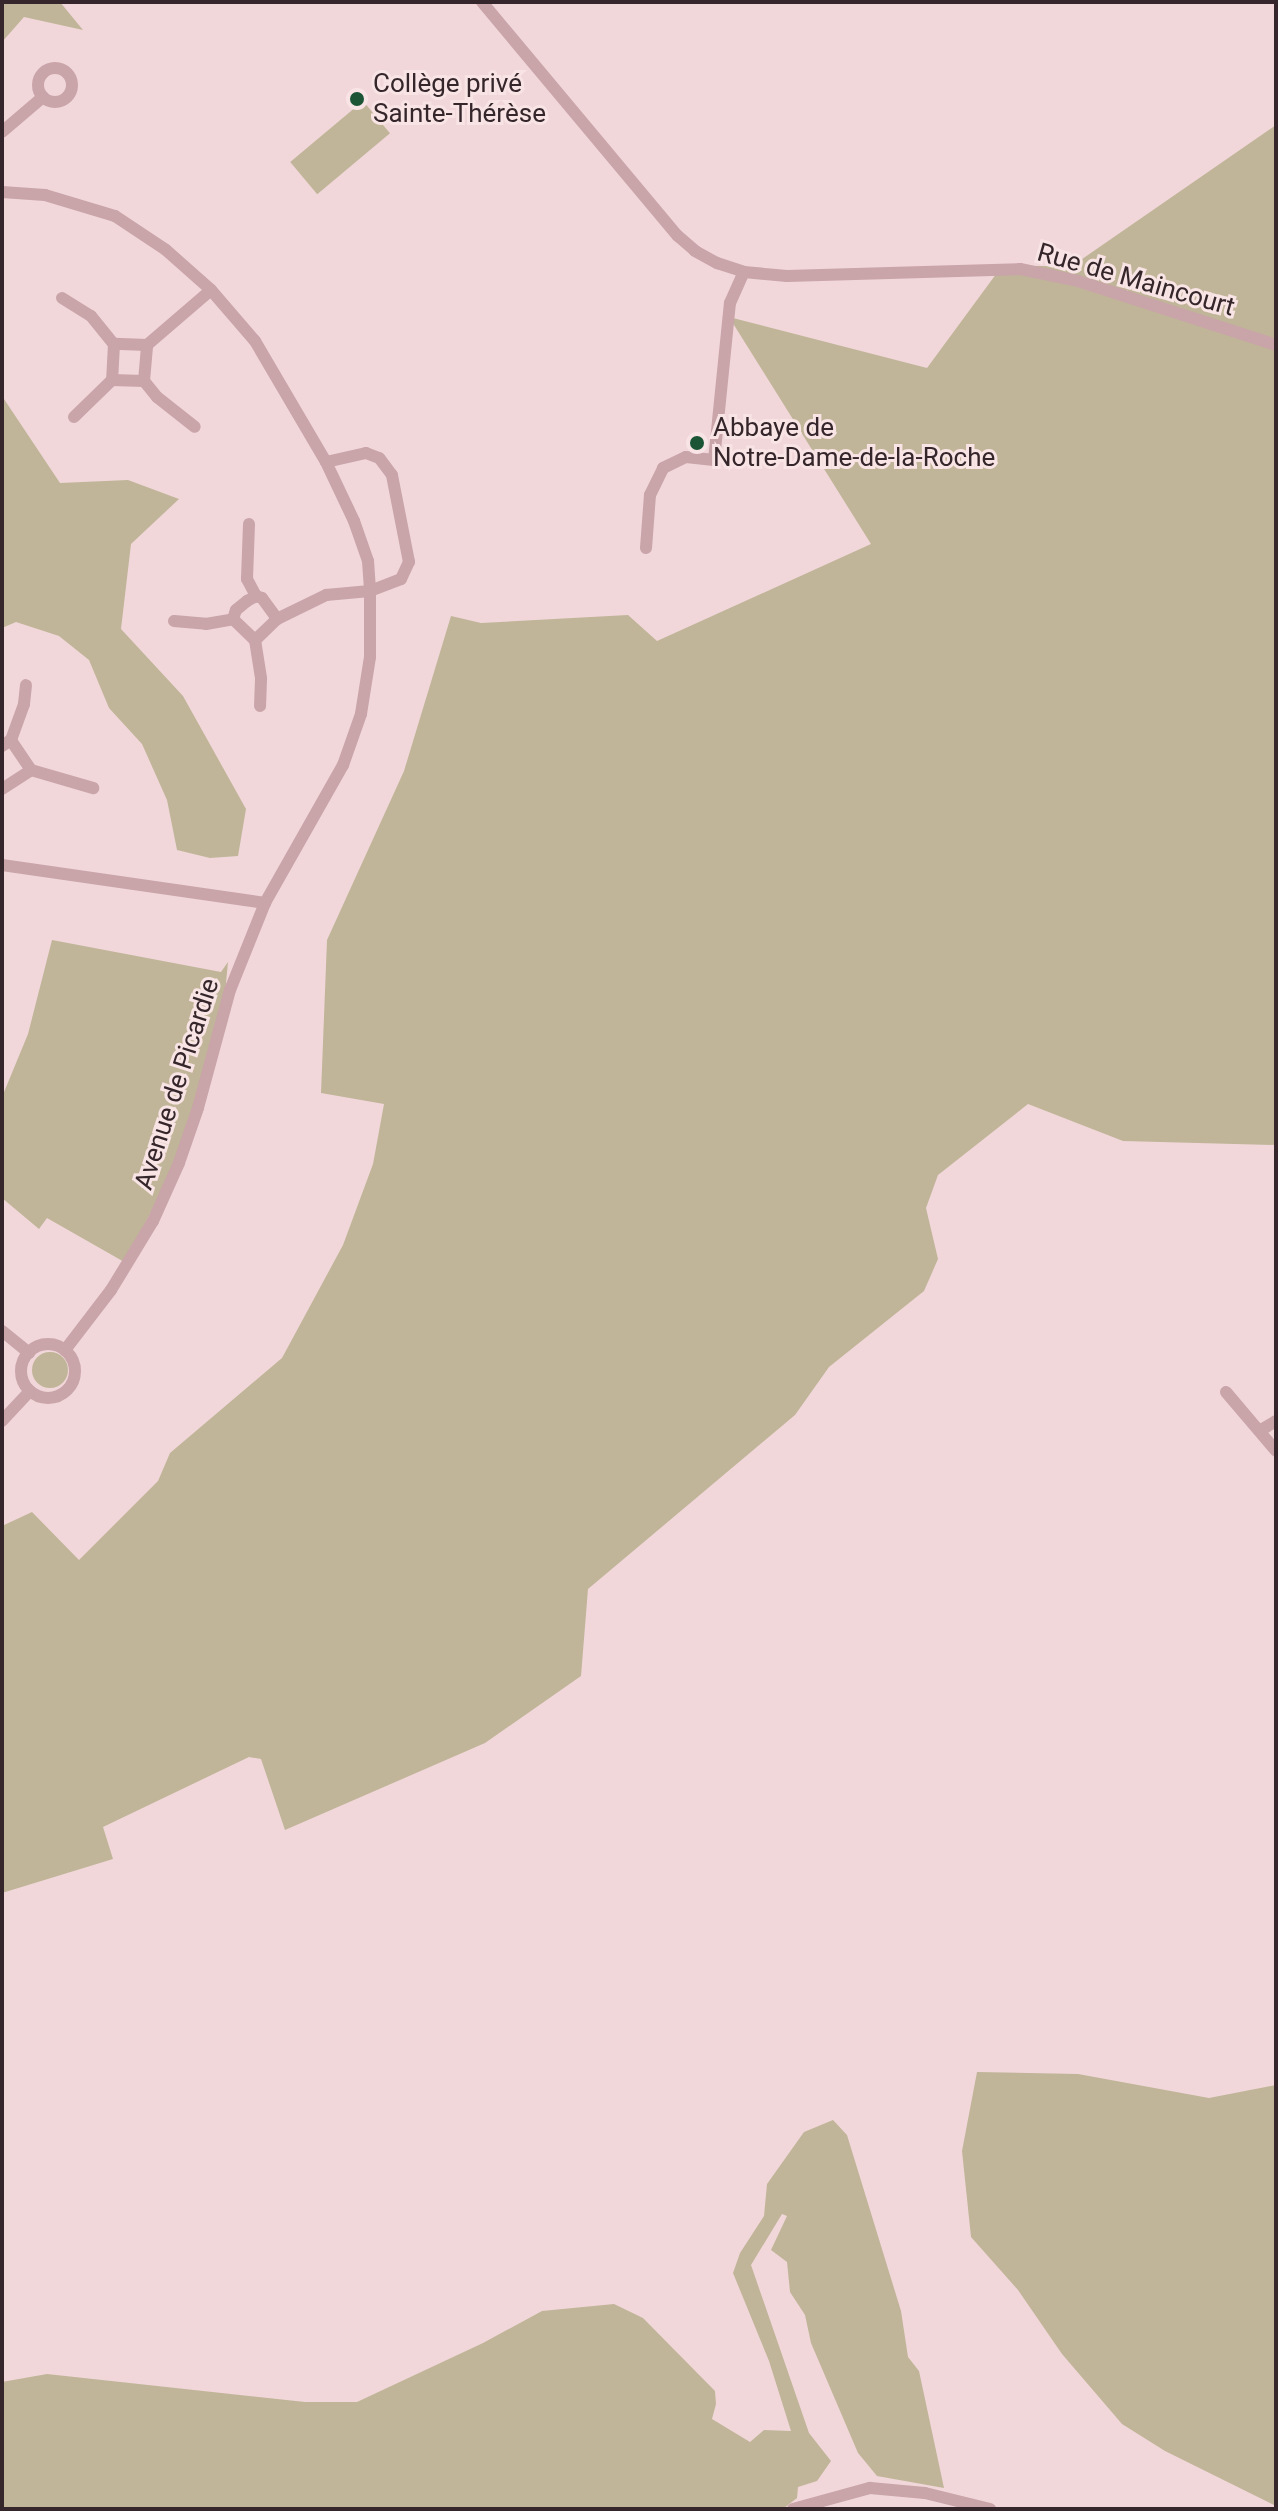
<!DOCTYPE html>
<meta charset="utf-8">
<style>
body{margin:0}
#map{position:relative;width:1278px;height:2511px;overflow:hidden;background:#f1d7da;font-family:Roboto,sans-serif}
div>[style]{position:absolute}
.green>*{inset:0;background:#c0b598;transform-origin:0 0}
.round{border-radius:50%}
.minor>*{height:12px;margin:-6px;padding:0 6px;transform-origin:6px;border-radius:6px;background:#c9a4a9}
.minor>.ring{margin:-6px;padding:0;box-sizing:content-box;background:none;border:12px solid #c9a4a9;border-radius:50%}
.dots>*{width:22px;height:22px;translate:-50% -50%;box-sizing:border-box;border:4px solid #f9e4e5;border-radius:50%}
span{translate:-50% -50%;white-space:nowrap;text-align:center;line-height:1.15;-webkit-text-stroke:6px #f9e4e5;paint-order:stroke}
.poi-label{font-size:26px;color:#34262a}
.left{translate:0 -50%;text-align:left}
.street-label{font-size:26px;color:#34262a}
.frame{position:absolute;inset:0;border:4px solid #34262a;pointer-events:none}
</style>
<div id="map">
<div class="green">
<div style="clip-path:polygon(2px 2px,60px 2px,83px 30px,24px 17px,2px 42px)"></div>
<div style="left:363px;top:101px;width:42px;height:95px;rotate:50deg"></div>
<div style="clip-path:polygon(1276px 125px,1276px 1145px,1123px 1141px,1028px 1104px,938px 1175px,926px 1208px,938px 1259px,924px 1291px,829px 1367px,795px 1415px,588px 1589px,581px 1676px,485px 1743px,285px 1830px,261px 1759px,249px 1757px,103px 1827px,113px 1859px,2px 1893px,2px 1526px,32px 1512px,79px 1560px,158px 1481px,170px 1453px,282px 1358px,343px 1245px,373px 1164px,384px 1104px,321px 1093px,327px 940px,404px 771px,451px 616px,481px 623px,628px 615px,657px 641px,871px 544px,729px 317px,927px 368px,1002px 266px,1072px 266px)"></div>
<div style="clip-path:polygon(2px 396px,60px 483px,128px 480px,179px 499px,131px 544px,121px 629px,183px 696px,246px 809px,238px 856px,210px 858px,177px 850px,167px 800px,142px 744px,109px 708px,89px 660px,59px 636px,16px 622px,2px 628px)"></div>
<div style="clip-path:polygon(52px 940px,221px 972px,228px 962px,225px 994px,181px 1150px,126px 1263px,47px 1218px,39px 1229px,2px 1198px,2px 1097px,28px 1034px)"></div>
<div class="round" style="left:32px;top:1352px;width:36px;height:36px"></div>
<div style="clip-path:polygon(977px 2072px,1078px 2074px,1209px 2098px,1276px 2085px,1276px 2506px,1165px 2451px,1122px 2424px,1062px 2354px,1018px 2290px,971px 2237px,962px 2151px)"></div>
<div style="clip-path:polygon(833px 2120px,847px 2135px,901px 2311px,908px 2357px,919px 2371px,944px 2488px,877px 2476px,858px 2453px,811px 2343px,805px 2315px,790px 2292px,787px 2262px,771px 2250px,787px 2216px,782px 2214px,751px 2265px,809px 2433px,831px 2461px,817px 2481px,798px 2487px,797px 2498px,783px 2509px,2px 2509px,2px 2382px,47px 2374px,305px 2402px,357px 2402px,483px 2343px,542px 2311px,614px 2304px,643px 2318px,715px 2391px,716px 2404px,712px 2419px,750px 2442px,764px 2430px,791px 2431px,769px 2361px,733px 2273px,740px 2253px,764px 2216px,767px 2184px,804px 2132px)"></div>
</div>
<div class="minor">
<div style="left:482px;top:2px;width:305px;rotate:50.1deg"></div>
<div style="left:678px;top:236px;width:23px;rotate:41deg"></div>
<div style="left:695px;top:251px;width:25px;rotate:29deg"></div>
<div style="left:717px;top:263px;width:28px;rotate:18deg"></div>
<div style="left:744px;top:272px;width:43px;rotate:5.3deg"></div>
<div style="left:787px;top:276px;width:233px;rotate:-1.7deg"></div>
<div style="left:1020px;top:269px;width:59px;rotate:11.7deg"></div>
<div style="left:1078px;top:281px;width:208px;rotate:17.9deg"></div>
<div class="ring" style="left:38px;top:68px;width:22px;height:22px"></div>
<div style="left:2px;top:132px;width:54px;rotate:-40.5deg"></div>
<div style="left:2px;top:192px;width:43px;rotate:4deg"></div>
<div style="left:45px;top:195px;width:73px;rotate:16.7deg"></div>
<div style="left:115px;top:216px;width:61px;rotate:33.7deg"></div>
<div style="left:166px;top:250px;width:60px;rotate:41.6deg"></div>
<div style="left:211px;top:290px;width:67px;rotate:49.2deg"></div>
<div style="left:255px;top:341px;width:140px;rotate:59.6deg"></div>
<div style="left:326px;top:462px;width:65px;rotate:64.6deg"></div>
<div style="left:354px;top:521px;width:42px;rotate:70.7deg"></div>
<div style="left:368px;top:561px;width:30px;rotate:86deg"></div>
<div style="left:370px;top:591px;width:66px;rotate:90deg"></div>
<div style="left:370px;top:657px;width:58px;rotate:99deg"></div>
<div style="left:361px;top:714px;width:54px;rotate:109.4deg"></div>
<div style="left:343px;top:765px;width:159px;rotate:119.5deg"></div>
<div style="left:265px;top:903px;width:94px;rotate:111.9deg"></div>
<div style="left:230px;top:990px;width:122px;rotate:105.2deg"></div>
<div style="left:198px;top:1108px;width:58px;rotate:109.1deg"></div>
<div style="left:179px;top:1163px;width:64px;rotate:114.1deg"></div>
<div style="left:153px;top:1221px;width:81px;rotate:121.3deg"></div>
<div style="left:111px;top:1290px;width:76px;rotate:127.5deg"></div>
<div style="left:62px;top:298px;width:34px;rotate:32deg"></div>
<div style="left:91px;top:316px;width:36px;rotate:51deg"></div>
<div style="left:147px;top:345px;width:84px;rotate:-40.7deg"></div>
<div style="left:144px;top:381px;width:21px;rotate:51deg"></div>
<div style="left:157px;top:397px;width:48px;rotate:38.3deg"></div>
<div style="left:74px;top:417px;width:53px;rotate:-44.2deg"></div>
<div style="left:112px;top:380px;width:32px;rotate:2deg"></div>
<div style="left:144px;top:381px;width:36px;rotate:-85deg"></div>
<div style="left:147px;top:345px;width:33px;rotate:-178deg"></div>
<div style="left:114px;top:344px;width:36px;rotate:93deg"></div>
<div style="left:249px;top:524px;width:55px;rotate:92.1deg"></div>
<div style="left:247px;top:579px;width:19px;rotate:62deg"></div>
<div style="left:646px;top:548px;width:53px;rotate:-85.7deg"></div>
<div style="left:650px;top:495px;width:30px;rotate:-64deg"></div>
<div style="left:663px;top:468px;width:25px;rotate:-26deg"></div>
<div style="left:686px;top:457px;width:28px;rotate:6deg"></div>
<div style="left:714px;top:460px;width:158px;rotate:-84.2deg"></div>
<div style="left:730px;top:303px;width:34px;rotate:-66deg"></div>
<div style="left:233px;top:619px;width:9px;rotate:-72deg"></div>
<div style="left:236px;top:610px;width:14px;rotate:-39deg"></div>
<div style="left:247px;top:601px;width:10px;rotate:-29deg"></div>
<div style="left:256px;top:596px;width:6px;rotate:18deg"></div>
<div style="left:262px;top:598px;width:26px;rotate:54deg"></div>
<div style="left:277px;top:619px;width:30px;rotate:136deg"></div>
<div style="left:233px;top:619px;width:30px;rotate:44deg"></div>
<div style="left:277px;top:619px;width:55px;rotate:-26.1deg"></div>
<div style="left:326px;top:595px;width:44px;rotate:-5.2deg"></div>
<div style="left:370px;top:591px;width:33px;rotate:-21deg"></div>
<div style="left:401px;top:579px;width:19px;rotate:-65deg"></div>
<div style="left:409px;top:562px;width:89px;rotate:-101.1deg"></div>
<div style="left:392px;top:475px;width:21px;rotate:-127deg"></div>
<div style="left:379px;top:458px;width:14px;rotate:-159deg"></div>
<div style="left:366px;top:453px;width:41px;rotate:167.3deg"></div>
<div style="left:174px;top:621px;width:32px;rotate:5deg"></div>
<div style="left:206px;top:624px;width:27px;rotate:-10deg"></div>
<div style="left:255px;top:640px;width:39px;rotate:81deg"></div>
<div style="left:261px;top:679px;width:27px;rotate:92deg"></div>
<div style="left:2px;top:746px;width:11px;rotate:-34deg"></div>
<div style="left:11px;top:740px;width:38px;rotate:-70deg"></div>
<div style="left:24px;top:704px;width:19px;rotate:-84deg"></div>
<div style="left:31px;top:770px;width:65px;rotate:16.2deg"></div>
<div style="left:2px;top:789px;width:35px;rotate:-33deg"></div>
<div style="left:31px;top:770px;width:36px;rotate:-124deg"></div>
<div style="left:2px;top:865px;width:266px;rotate:8.2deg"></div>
<div style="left:2px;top:1331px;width:35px;rotate:39deg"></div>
<div class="ring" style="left:21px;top:1344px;width:42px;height:42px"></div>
<div style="left:1226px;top:1392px;width:77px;rotate:49.7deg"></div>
<div style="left:2px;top:1421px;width:41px;rotate:-47deg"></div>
<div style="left:1261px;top:1430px;width:17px;rotate:-31deg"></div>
<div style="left:793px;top:2509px;width:80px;rotate:-15.3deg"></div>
<div style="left:870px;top:2488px;width:55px;rotate:5.2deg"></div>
<div style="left:925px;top:2493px;width:67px;rotate:13.8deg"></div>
</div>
<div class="dots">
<div style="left:357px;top:99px;background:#1b5536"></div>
<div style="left:697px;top:443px;background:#1b5536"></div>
</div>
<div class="poi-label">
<span class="left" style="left:373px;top:99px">Collège privé<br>Sainte-Thérèse</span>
<span class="left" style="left:713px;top:443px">Abbaye de<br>Notre-Dame-de-la-Roche</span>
</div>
<div class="street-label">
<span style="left:1136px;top:280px;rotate:16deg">Rue de Maincourt</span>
<span style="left:177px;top:1084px;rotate:-72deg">Avenue de Picardie</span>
</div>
<div class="frame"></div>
</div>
